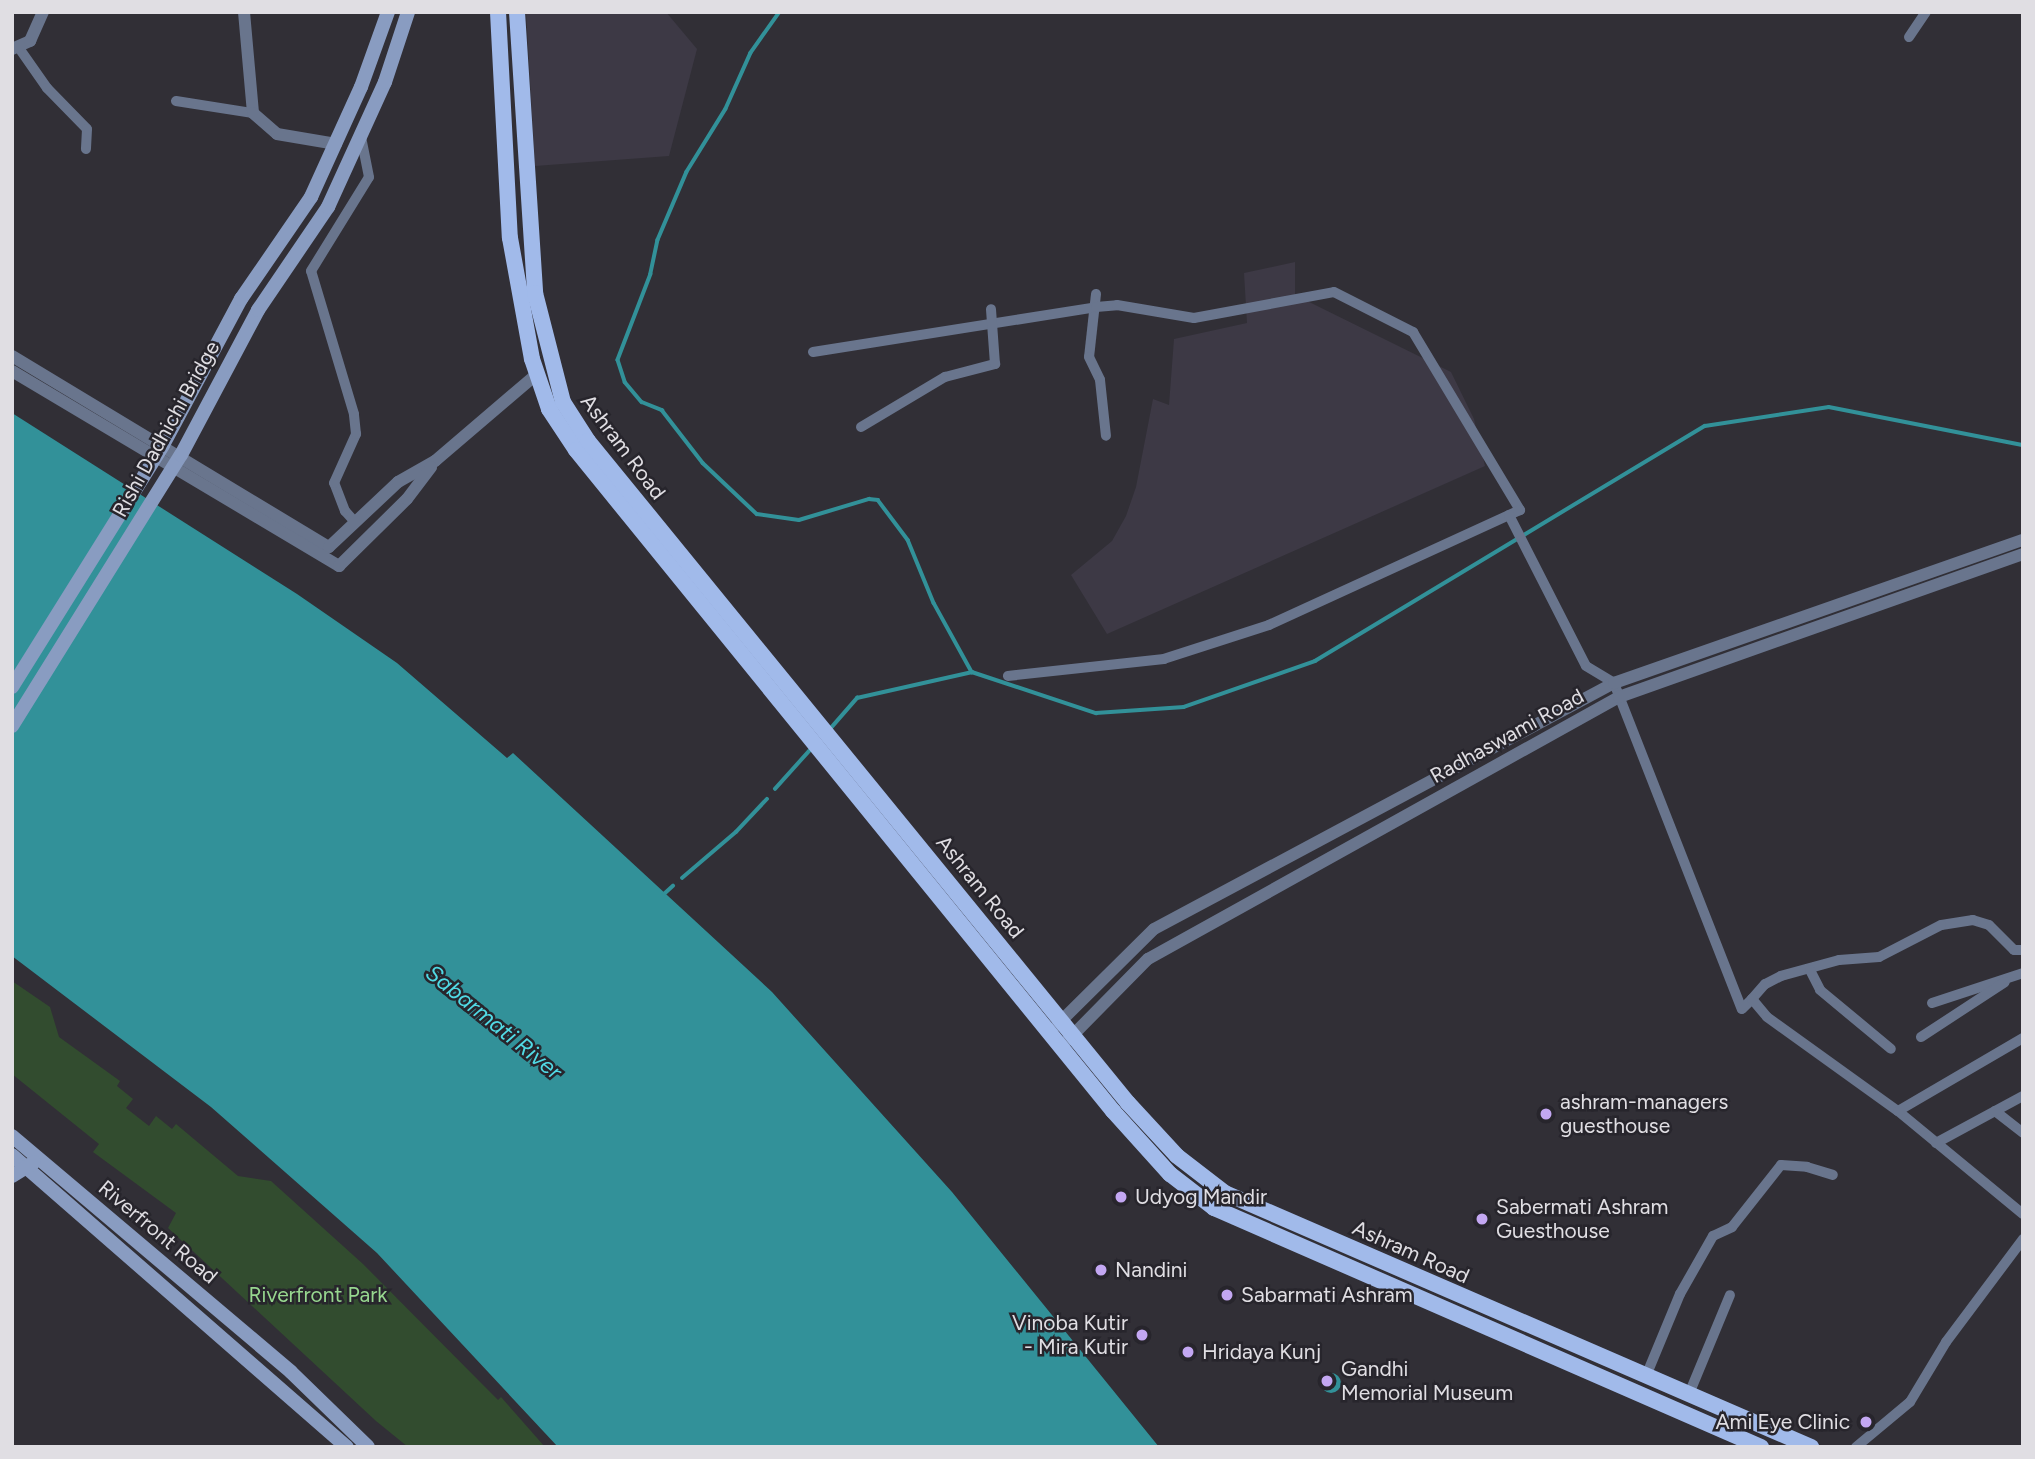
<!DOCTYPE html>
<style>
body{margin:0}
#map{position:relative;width:2035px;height:1459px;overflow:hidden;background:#312f36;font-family:Figtree,sans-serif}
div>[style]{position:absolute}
.built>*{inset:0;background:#3d3945}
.green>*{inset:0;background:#324c2f}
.water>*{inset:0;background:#329199}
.round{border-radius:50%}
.stream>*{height:3.5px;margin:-1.75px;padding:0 1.75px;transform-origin:1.75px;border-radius:1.75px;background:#329199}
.minor>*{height:10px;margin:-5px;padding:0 5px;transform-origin:5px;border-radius:5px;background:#69758d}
.tertiary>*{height:12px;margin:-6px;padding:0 6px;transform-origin:6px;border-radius:6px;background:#69758d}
.secondary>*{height:14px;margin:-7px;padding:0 7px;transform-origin:7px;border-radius:7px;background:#899cc1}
.primary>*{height:16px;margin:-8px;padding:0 8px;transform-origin:8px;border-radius:8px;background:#a1baea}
.dots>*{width:19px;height:19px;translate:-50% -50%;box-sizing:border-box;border:4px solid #27252c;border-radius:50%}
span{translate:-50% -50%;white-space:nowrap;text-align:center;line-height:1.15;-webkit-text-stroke:5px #27252c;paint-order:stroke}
.street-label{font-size:21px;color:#e0dee3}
.poi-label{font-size:21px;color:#e0dee3}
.left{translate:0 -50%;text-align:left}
.right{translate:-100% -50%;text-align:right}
.park-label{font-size:21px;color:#97d78f}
.water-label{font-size:23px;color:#51dae5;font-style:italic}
.frame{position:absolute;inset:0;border:14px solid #e0dee3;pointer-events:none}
</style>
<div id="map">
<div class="built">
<div style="clip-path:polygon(526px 12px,666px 12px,697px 49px,669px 156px,535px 166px)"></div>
<div style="clip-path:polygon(1295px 262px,1295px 295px,1451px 372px,1474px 419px,1485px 466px,1107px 634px,1071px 575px,1112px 541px,1126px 516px,1136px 487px,1153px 399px,1169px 405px,1174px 339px,1247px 323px,1244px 273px)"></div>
</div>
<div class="green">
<div style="clip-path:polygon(12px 981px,50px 1007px,59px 1037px,120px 1081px,117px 1086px,133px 1099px,126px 1108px,149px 1126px,156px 1116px,172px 1129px,176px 1124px,238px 1176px,271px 1181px,363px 1264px,498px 1400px,501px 1397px,545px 1447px,408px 1447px,376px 1421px,168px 1228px,176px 1213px,93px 1152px,99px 1144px,12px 1074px)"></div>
</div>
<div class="water">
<div style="clip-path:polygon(12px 413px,297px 594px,397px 663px,507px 758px,513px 753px,772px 992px,952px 1192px,1159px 1447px,558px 1447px,377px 1253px,211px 1107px,12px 956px)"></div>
<div class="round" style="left:1321px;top:1373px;width:20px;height:20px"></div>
</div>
<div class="stream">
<div style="left:780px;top:12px;width:50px;rotate:125.3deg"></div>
<div style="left:751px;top:53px;width:61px;rotate:114.1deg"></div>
<div style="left:726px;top:109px;width:74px;rotate:121.8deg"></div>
<div style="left:687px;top:172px;width:74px;rotate:113.1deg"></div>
<div style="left:658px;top:240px;width:35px;rotate:102deg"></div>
<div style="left:651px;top:274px;width:92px;rotate:111deg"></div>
<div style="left:618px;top:360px;width:23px;rotate:72deg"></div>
<div style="left:625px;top:382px;width:26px;rotate:50deg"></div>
<div style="left:642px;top:402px;width:22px;rotate:22deg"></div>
<div style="left:662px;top:410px;width:67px;rotate:52.3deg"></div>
<div style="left:703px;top:463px;width:74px;rotate:43.4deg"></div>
<div style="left:757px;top:514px;width:42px;rotate:8.1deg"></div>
<div style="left:799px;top:520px;width:73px;rotate:-16.7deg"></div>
<div style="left:869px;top:499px;width:9px;rotate:6deg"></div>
<div style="left:878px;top:500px;width:50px;rotate:53.1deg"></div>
<div style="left:908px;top:540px;width:68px;rotate:67.6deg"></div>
<div style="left:934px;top:603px;width:79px;rotate:61.2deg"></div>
<div style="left:831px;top:728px;width:40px;rotate:-49deg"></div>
<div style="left:857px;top:698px;width:118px;rotate:-12.7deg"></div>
<div style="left:972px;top:672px;width:131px;rotate:18.3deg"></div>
<div style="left:1096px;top:713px;width:88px;rotate:-3.9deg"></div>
<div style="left:1184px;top:707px;width:139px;rotate:-19.3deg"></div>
<div style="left:1315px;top:661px;width:455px;rotate:-31.1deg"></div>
<div style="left:1705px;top:426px;width:125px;rotate:-8.7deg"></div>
<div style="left:1829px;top:407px;width:198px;rotate:11.1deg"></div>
<div style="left:775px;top:789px;width:52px;rotate:-48.1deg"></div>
<div style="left:682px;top:878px;width:71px;rotate:-40.4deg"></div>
<div style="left:736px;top:832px;width:45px;rotate:-46.8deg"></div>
<div style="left:664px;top:894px;width:12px;rotate:-42deg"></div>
</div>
<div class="minor">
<div style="left:1909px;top:37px;width:30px;rotate:-56deg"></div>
<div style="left:19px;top:48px;width:49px;rotate:55deg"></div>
<div style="left:47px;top:88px;width:57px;rotate:45.7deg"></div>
<div style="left:87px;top:129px;width:20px;rotate:93deg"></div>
<div style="left:176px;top:101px;width:78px;rotate:8.9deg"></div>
<div style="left:1096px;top:294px;width:63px;rotate:96.3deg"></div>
<div style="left:1089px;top:357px;width:25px;rotate:64deg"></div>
<div style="left:1100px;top:380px;width:56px;rotate:83.9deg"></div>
<div style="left:813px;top:352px;width:287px;rotate:-9deg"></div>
<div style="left:1096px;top:307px;width:21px;rotate:-5deg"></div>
<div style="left:1117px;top:305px;width:78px;rotate:9.6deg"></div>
<div style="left:1194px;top:318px;width:142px;rotate:-10.5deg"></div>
<div style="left:1334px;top:292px;width:89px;rotate:26.9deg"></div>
<div style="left:1413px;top:332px;width:208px;rotate:59deg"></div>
<div style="left:1520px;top:510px;width:276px;rotate:155.4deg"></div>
<div style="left:1269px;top:625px;width:110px;rotate:162.1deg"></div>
<div style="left:1164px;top:659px;width:157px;rotate:173.8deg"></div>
<div style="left:861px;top:427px;width:98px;rotate:-30.8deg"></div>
<div style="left:945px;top:377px;width:52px;rotate:-14.6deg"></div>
<div style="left:995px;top:364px;width:55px;rotate:-94.2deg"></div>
<div style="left:1509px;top:515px;width:169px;rotate:63deg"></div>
<div style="left:1586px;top:666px;width:33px;rotate:31deg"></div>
<div style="left:1614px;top:683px;width:350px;rotate:68.6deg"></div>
<div style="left:1742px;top:1009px;width:14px;rotate:-45deg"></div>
<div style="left:355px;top:522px;width:15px;rotate:-132deg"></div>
<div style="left:345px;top:511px;width:30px;rotate:-111deg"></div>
<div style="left:334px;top:483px;width:54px;rotate:-65.8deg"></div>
<div style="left:356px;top:434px;width:20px;rotate:-96deg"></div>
<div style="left:354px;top:414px;width:149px;rotate:-106.7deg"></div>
<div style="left:311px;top:271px;width:110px;rotate:-58.3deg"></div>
<div style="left:369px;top:177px;width:41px;rotate:-101.3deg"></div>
<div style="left:2023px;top:950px;width:9px;rotate:180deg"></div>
<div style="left:2014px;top:950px;width:35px;rotate:-135deg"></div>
<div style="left:1989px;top:925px;width:17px;rotate:-163deg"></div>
<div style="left:1973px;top:920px;width:32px;rotate:171deg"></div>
<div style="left:1941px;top:925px;width:70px;rotate:152.7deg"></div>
<div style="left:1879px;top:957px;width:40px;rotate:175.7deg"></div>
<div style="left:1839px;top:960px;width:60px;rotate:164.6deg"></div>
<div style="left:1781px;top:976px;width:18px;rotate:153deg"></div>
<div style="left:1765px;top:984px;width:20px;rotate:131deg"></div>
<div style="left:1752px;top:999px;width:23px;rotate:50deg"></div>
<div style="left:1767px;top:1017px;width:161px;rotate:35.7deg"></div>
<div style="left:1898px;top:1111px;width:162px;rotate:39.5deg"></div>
<div style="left:1810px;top:970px;width:22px;rotate:63deg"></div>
<div style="left:1820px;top:990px;width:92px;rotate:39.7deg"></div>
<div style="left:1932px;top:1003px;width:96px;rotate:-18.2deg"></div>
<div style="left:1921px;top:1037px;width:100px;rotate:-33.2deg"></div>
<div style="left:1898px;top:1111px;width:145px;rotate:-30.3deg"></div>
<div style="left:1995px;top:1111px;width:36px;rotate:38deg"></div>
<div style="left:1936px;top:1143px;width:99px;rotate:-28.4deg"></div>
<div style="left:1646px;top:1376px;width:89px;rotate:-67.5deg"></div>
<div style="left:1680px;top:1294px;width:67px;rotate:-60.4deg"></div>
<div style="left:1713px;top:1236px;width:21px;rotate:-25deg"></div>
<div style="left:1732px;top:1227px;width:79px;rotate:-51.7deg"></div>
<div style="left:1781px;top:1165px;width:26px;rotate:4deg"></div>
<div style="left:1807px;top:1167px;width:27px;rotate:17deg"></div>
<div style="left:1689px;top:1394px;width:107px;rotate:-67.5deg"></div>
<div style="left:1856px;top:1447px;width:70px;rotate:-39.8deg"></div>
<div style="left:1910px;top:1402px;width:70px;rotate:-59deg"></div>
<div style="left:1946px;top:1342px;width:129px;rotate:-53.2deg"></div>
</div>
<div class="tertiary">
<div style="left:244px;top:12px;width:101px;rotate:84.9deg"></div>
<div style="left:253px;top:113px;width:32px;rotate:41deg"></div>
<div style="left:277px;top:134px;width:60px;rotate:9.6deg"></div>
<div style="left:12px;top:49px;width:20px;rotate:-24deg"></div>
<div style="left:30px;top:41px;width:32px;rotate:-66deg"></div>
<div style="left:12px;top:356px;width:370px;rotate:31.1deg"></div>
<div style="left:329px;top:547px;width:95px;rotate:-43.3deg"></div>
<div style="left:398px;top:482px;width:43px;rotate:-29.6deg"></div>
<div style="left:435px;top:461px;width:134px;rotate:-40.5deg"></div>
<div style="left:12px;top:371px;width:381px;rotate:30.8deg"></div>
<div style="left:339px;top:566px;width:95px;rotate:-44.6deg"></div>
<div style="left:407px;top:499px;width:40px;rotate:-53deg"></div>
<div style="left:1057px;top:1025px;width:136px;rotate:-44.7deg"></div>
<div style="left:1154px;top:929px;width:522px;rotate:-28.14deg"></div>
<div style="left:1614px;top:683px;width:433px;rotate:-19.3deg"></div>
<div style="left:1068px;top:1040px;width:114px;rotate:-45.4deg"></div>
<div style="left:1148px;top:959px;width:539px;rotate:-29.09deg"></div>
<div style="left:1619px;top:697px;width:429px;rotate:-19.5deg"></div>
</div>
<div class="secondary">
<div style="left:12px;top:687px;width:285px;rotate:-58deg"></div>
<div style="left:163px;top:445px;width:166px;rotate:-61.9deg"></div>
<div style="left:241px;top:299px;width:124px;rotate:-55.5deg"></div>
<div style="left:311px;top:197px;width:121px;rotate:-65.6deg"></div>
<div style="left:361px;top:87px;width:80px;rotate:-70.2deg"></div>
<div style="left:12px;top:726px;width:319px;rotate:-58.1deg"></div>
<div style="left:181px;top:455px;width:164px;rotate:-62deg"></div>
<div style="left:258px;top:310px;width:125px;rotate:-55.8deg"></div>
<div style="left:328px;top:207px;width:137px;rotate:-65.5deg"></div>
<div style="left:385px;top:82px;width:74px;rotate:-71.8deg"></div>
<div style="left:12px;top:1136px;width:365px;rotate:40.2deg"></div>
<div style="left:291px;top:1372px;width:107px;rotate:44.2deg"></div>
<div style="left:12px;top:1155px;width:444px;rotate:41.1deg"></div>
<div style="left:12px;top:1176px;width:26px;rotate:-32deg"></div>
</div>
<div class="primary">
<div style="left:498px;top:12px;width:226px;rotate:87deg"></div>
<div style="left:510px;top:238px;width:123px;rotate:79.7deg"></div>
<div style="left:532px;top:359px;width:53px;rotate:71.2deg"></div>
<div style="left:549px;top:409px;width:49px;rotate:56.6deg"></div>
<div style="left:576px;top:450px;width:852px;rotate:50.91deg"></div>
<div style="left:1113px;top:1111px;width:85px;rotate:47.9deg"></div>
<div style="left:1170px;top:1174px;width:56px;rotate:37.7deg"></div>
<div style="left:1214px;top:1208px;width:597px;rotate:23.6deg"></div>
<div style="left:517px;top:12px;width:282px;rotate:86.3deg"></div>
<div style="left:535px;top:293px;width:113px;rotate:75.6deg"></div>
<div style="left:563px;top:402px;width:46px;rotate:57.3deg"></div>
<div style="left:588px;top:441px;width:854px;rotate:50.8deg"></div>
<div style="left:1128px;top:1103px;width:72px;rotate:47.2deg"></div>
<div style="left:1177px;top:1156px;width:61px;rotate:37.6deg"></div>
<div style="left:1225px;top:1193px;width:639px;rotate:23.43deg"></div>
</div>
<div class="dots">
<div style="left:1546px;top:1114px;background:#c3a7f2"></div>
<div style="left:1121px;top:1197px;background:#c3a7f2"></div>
<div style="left:1482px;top:1219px;background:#c3a7f2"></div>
<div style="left:1101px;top:1270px;background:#c3a7f2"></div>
<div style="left:1227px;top:1295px;background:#c3a7f2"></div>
<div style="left:1142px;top:1335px;background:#c3a7f2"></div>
<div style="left:1188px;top:1352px;background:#c3a7f2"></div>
<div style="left:1327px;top:1381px;background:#c3a7f2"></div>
<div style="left:1866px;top:1422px;background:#c3a7f2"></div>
</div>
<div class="street-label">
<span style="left:166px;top:429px;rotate:-61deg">Rishi Dadhichi Bridge</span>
<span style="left:623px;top:447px;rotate:53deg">Ashram Road</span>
<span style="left:1507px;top:736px;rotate:-29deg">Radhaswami Road</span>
<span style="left:980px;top:887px;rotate:51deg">Ashram Road</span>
<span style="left:158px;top:1232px;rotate:40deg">Riverfront Road</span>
<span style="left:1411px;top:1252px;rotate:24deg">Ashram Road</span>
</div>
<div class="poi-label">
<span class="left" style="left:1560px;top:1114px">ashram-managers<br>guesthouse</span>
<span class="left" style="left:1135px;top:1197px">Udyog Mandir</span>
<span class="left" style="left:1496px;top:1219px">Sabermati Ashram<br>Guesthouse</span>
<span class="left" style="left:1115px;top:1270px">Nandini</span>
<span class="left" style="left:1241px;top:1295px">Sabarmati Ashram</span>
<span class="right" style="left:1128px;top:1335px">Vinoba Kutir<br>- Mira Kutir</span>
<span class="left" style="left:1202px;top:1352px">Hridaya Kunj</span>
<span class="left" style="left:1341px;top:1381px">Gandhi<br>Memorial Museum</span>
<span class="right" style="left:1850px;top:1422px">Ami Eye Clinic</span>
</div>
<div class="park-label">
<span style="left:318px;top:1295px">Riverfront Park</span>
</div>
<div class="water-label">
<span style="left:494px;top:1022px;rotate:39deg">Sabarmati River</span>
</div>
<div class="frame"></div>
</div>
